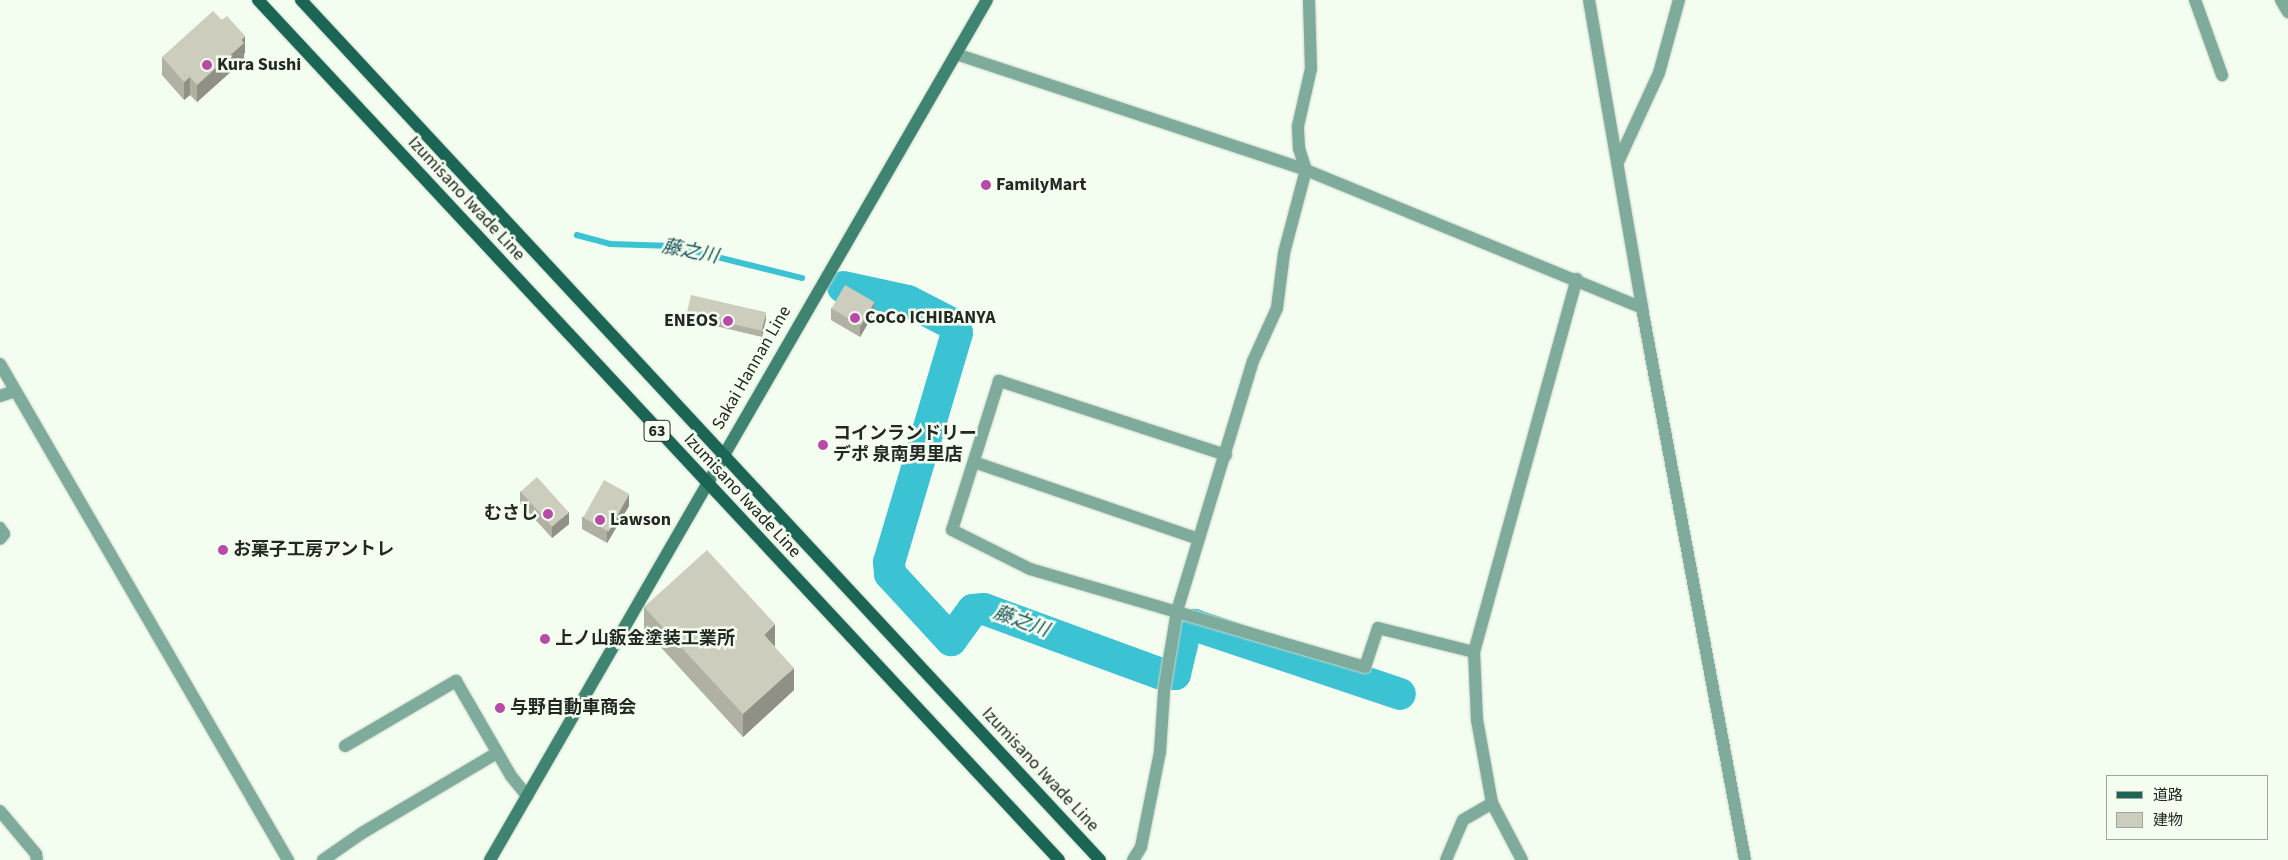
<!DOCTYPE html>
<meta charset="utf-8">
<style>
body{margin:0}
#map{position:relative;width:2288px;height:860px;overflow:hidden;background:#f3fef0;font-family:"Source Sans 3","Noto Sans JP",sans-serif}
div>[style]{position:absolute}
.stream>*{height:5.5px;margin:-2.75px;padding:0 2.75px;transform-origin:2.75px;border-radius:2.75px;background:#3bc3d3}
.river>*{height:32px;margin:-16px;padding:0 16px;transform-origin:16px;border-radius:16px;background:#3bc3d3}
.roads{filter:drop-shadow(0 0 1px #ced7cb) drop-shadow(0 0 1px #ced7cb)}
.minor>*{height:12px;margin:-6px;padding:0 6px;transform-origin:6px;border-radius:6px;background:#7fab9d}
.tertiary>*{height:12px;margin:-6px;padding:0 6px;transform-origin:6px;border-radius:6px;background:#7fab9d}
.secondary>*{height:12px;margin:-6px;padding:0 6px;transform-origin:6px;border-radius:6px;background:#3e8471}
.primary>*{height:12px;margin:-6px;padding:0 6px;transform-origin:6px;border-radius:6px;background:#1a6553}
.wall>*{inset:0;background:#b0b0a3}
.shaded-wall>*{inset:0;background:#909084}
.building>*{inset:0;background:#cdcdbd;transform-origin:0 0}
.dots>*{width:14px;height:14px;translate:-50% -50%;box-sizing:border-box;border:2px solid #f3fef0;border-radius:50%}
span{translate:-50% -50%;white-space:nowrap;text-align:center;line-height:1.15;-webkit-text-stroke:5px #f3fef0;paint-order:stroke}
.shield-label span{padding:1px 4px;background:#f3fef0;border:1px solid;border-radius:4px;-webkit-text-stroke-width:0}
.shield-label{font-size:16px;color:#242823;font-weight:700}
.poi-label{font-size:18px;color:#242823;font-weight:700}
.left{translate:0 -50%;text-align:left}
.right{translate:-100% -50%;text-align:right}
.street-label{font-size:18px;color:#242823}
.water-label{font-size:19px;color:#174f56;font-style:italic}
.legend{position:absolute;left:2106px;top:775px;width:162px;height:65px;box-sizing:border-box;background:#f3fef0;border:1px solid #a0a89e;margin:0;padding:6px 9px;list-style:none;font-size:15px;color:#242823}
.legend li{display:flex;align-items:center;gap:10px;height:25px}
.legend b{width:25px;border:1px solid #a0a89e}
</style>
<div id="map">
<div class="stream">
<div style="left:577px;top:235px;width:34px;rotate:15deg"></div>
<div style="left:610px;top:244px;width:63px;rotate:1.8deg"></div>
<div style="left:673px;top:246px;width:133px;rotate:13.9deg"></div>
</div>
<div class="river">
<div style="left:843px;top:287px;width:66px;rotate:12.2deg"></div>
<div style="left:908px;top:301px;width:53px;rotate:27.1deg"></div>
<div style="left:955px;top:325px;width:8px;rotate:76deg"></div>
<div style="left:957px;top:333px;width:239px;rotate:106.5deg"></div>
<div style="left:889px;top:562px;width:12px;rotate:85deg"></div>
<div style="left:890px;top:574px;width:90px;rotate:47.3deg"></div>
<div style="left:951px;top:640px;width:37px;rotate:-54deg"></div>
<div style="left:973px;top:610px;width:11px;rotate:-5deg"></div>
<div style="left:984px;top:609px;width:186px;rotate:20.1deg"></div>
<div style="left:1159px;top:673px;width:16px;rotate:4deg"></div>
<div style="left:1175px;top:674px;width:47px;rotate:-76.6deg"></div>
<div style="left:1186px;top:628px;width:9px;rotate:-21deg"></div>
<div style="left:1194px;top:625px;width:217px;rotate:18.5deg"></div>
</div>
<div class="roads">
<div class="minor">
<div style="left:1589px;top:0;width:313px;rotate:80.2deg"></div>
<div style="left:1642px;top:308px;width:562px;rotate:79.43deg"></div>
<div style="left:2195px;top:0;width:80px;rotate:70.2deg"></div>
<div style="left:2281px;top:0;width:14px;rotate:60deg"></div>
<div style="left:956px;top:54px;width:369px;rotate:18.3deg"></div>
<div style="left:1306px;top:170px;width:363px;rotate:22.3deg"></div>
<div style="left:1618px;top:162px;width:98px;rotate:-65.3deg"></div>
<div style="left:1659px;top:73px;width:76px;rotate:-74.7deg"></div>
<div style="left:0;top:396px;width:16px;rotate:-18deg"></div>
<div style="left:1226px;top:455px;width:239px;rotate:-161.9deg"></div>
<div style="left:999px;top:381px;width:156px;rotate:107.5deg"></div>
<div style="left:952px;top:530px;width:87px;rotate:26.6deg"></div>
<div style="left:1030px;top:569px;width:349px;rotate:16.3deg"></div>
<div style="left:1365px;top:667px;width:41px;rotate:-71.6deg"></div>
<div style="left:1378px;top:628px;width:99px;rotate:14deg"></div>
<div style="left:974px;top:462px;width:235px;rotate:18.9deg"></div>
<div style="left:0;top:528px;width:7px;rotate:56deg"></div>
<div style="left:4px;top:534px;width:6px;rotate:129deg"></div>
<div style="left:345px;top:746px;width:129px;rotate:-30.4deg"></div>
<div style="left:456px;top:681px;width:110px;rotate:59.9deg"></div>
<div style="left:511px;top:776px;width:26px;rotate:51deg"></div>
<div style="left:0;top:811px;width:56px;rotate:50.1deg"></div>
<div style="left:36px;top:854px;width:6px;rotate:81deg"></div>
<div style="left:323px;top:860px;width:47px;rotate:-34.7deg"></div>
<div style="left:362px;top:833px;width:157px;rotate:-30.7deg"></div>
<div style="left:1133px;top:860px;width:15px;rotate:-58deg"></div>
<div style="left:1141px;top:847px;width:97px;rotate:-78.7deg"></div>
<div style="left:1160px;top:752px;width:61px;rotate:-86.2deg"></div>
<div style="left:1164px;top:691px;width:81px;rotate:-80.8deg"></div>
<div style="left:1177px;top:611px;width:261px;rotate:-73.1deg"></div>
<div style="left:1253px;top:361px;width:58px;rotate:-65.6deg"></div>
<div style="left:1277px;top:308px;width:55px;rotate:-82.7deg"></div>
<div style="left:1284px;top:253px;width:86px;rotate:-75.2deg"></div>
<div style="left:1306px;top:170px;width:23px;rotate:-108deg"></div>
<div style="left:1299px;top:148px;width:22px;rotate:-93deg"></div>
<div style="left:1298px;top:126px;width:58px;rotate:-77.2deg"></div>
<div style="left:1311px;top:69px;width:69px;rotate:-91.7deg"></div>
<div style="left:1446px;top:860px;width:43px;rotate:-67deg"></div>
<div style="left:1463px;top:820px;width:34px;rotate:-30deg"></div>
<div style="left:1522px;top:860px;width:64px;rotate:-117.8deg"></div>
<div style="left:1492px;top:803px;width:84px;rotate:-100.2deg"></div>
<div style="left:1477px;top:720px;width:68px;rotate:-92.5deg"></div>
<div style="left:1474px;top:652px;width:387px;rotate:-74.6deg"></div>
</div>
<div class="tertiary">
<div style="left:0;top:364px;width:574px;rotate:59.86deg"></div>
</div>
<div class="secondary">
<div style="left:490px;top:860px;width:993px;rotate:-59.98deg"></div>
</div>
<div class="primary">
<div style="left:258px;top:0;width:1175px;rotate:47.03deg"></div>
<div style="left:301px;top:0;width:1174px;rotate:47.11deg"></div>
</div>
</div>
<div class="wall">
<div style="clip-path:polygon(245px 53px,244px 54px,244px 60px,197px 102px,190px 95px,184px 100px,162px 75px,162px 57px)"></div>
<div style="clip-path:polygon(831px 308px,874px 313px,860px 337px,831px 320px)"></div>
<div style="clip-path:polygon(686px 313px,766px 319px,762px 337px,686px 319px)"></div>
<div style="clip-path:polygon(520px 491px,569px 524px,552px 538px,520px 503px)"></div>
<div style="clip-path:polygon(629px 506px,607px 543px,582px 529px,582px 517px)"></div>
<div style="clip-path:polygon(644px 607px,775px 647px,794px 690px,743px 737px,644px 629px)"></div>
</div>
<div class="shaded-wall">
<div style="clip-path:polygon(245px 36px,245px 53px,244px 54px,244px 60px,197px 102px,197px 85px)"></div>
<div style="clip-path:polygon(190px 77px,190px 95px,184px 100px,184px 82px)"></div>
<div style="clip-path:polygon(874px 302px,874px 313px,860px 337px,860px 325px)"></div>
<div style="clip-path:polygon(766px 313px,766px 319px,762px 337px,762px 331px)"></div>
<div style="clip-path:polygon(629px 494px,629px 506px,607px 543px,607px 531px)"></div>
<div style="clip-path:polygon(569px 512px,569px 524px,552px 538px,552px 527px)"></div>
<div style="clip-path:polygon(775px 624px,775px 647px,764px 635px)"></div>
<div style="clip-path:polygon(794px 668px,794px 690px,743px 737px,743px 714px)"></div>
</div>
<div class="building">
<div style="clip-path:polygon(213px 11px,222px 20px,227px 16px,245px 36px,241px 39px,244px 43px,197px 85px,190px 77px,184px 82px,162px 57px)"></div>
<div style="left:845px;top:285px;width:34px;height:27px;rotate:30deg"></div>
<div style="left:691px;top:295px;width:77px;height:19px;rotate:13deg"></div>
<div style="left:537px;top:477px;width:47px;height:22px;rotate:48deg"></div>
<div style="left:604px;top:480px;width:29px;height:43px;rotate:29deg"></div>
<div style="clip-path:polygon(707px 550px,775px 624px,764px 635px,794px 668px,743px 714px,644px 607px)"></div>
</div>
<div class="dots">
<div style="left:207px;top:65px;background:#b84aa8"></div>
<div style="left:986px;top:185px;background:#b84aa8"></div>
<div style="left:855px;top:318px;background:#b84aa8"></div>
<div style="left:728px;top:321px;background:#b84aa8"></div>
<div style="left:823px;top:445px;background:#b84aa8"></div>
<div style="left:548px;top:514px;background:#b84aa8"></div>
<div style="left:600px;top:520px;background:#b84aa8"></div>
<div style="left:223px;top:550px;background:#b84aa8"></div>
<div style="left:545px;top:639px;background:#b84aa8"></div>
<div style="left:500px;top:708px;background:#b84aa8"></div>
</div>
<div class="shield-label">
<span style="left:657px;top:431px">63</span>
</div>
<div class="poi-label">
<span class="left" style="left:217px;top:65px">Kura Sushi</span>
<span class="left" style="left:996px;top:185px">FamilyMart</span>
<span class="left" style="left:865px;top:318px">CoCo ICHIBANYA</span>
<span class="right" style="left:718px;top:321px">ENEOS</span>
<span class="left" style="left:833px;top:445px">コインランドリー<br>デポ 泉南男里店</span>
<span class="right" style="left:538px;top:514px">むさし</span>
<span class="left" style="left:610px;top:520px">Lawson</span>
<span class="left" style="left:233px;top:550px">お菓子工房アントレ</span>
<span class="left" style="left:555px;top:639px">上ノ山鈑金塗装工業所</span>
<span class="left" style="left:510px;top:708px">与野自動車商会</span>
</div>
<div class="street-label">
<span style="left:466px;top:199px;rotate:47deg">Izumisano Iwade Line</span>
<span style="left:752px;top:368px;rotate:-60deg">Sakai Hannan Line</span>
<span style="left:742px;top:496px;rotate:47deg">Izumisano Iwade Line</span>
<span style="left:1040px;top:770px;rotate:47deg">Izumisano Iwade Line</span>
</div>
<div class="water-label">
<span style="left:690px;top:252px;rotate:11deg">藤之川</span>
<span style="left:1021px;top:622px;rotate:20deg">藤之川</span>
</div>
<ul class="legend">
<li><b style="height:6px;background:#1a6553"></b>道路</li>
<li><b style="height:14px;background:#cdcdbd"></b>建物</li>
</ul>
</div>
